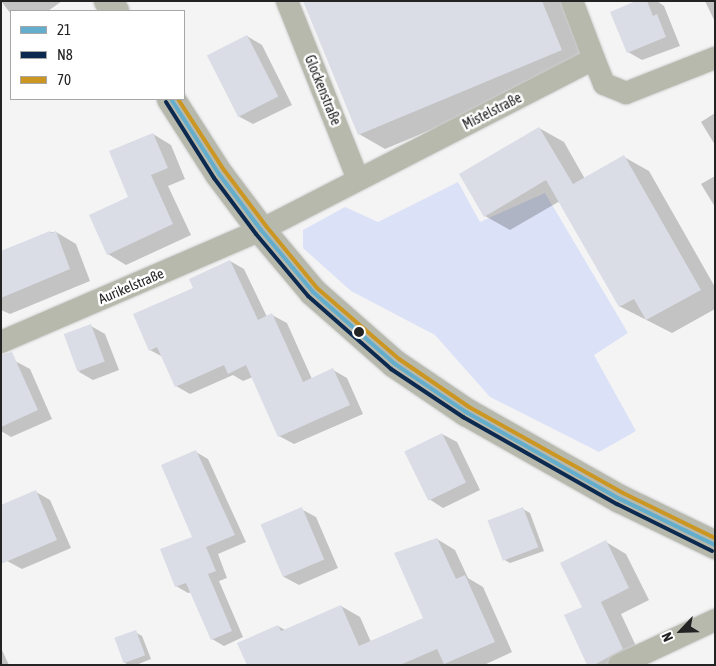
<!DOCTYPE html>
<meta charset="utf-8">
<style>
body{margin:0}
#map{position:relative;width:716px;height:666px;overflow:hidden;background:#f4f4f5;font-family:"Asap Condensed",sans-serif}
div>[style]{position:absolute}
.green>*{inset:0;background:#dbe1f7}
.shadow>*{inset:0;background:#0003}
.building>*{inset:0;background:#dadce6;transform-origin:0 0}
.roads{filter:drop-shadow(0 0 1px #cececf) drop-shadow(0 0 1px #cececf)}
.minor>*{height:22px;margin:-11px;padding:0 11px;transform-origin:11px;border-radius:11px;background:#b8b9ad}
.tertiary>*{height:28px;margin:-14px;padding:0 14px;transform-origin:14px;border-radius:14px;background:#b8b9ad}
.bus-1>*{height:4px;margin:-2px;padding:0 2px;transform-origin:2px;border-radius:2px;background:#63adcd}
.bus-2>*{height:4px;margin:-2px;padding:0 2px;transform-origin:2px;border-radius:2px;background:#0c294f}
.bus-3>*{height:4px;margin:-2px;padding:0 2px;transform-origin:2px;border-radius:2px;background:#cc9622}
.dots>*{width:14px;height:14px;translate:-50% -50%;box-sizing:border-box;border:2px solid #fff;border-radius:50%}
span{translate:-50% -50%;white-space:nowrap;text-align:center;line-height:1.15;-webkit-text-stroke:5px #fff;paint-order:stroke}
.street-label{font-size:14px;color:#232324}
.frame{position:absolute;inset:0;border:2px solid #232324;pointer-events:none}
.legend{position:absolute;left:10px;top:10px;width:175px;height:90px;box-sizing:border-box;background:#fff;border:1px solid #a7a7a7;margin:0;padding:6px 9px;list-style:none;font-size:15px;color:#232324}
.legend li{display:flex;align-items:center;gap:10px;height:25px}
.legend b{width:25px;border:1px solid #a7a7a7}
.north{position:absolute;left:656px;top:606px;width:50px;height:50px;-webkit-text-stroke:4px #fff;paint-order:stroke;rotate:246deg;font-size:14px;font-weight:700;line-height:20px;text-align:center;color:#232324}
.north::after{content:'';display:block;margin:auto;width:18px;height:22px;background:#232324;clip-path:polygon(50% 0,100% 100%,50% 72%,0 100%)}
</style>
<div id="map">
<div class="green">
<div style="clip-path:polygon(458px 182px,480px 222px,545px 193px,628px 333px,594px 355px,636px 431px,599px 452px,490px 397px,435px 335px,351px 291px,303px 248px,303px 230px,345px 207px,378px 222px)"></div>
</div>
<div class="shadow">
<div style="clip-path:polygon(1px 1px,62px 1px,48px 11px,11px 11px,11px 14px)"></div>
<div style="clip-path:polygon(304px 1px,561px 1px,587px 65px,385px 149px,359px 134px)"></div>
<div style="clip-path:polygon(640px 1px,657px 1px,664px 6px,680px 46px,642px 60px,628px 52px)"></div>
<div style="clip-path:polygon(705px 1px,715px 1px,715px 22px)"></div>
<div style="clip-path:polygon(247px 36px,262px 45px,292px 105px,253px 124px,238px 116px)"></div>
<div style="clip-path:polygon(715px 113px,715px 145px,701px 122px)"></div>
<div style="clip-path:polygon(539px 128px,564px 142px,585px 179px,624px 157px,649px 171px,715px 287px,715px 309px,672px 333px,619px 306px,560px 201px,510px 230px,485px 216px)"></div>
<div style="clip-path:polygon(153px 134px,171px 145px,185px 179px,168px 186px,191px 235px,126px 265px,108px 254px)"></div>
<div style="clip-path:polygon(715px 176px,715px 207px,701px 184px)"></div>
<div style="clip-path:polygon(50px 232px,56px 232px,76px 244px,90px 281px,10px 314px,1px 310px,1px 253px)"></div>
<div style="clip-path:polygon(230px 261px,244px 269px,267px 317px,272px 315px,287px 323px,312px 379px,333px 370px,347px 378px,363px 414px,294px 444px,279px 436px,253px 377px,243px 381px,233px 375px,190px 394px,176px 386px,163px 357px,150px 350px,194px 289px)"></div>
<div style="clip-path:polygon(91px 326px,105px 334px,119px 370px,93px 380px,79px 372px)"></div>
<div style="clip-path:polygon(15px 361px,30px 369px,52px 419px,11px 437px,1px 431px,1px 367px)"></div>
<div style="clip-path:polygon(442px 434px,457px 442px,480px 490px,443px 508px,429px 499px)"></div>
<div style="clip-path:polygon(196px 452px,208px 459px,246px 542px,218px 554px,227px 578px,219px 581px,243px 637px,224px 646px,212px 639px,192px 592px,188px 593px,176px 586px,193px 538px)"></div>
<div style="clip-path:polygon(36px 492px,50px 500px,71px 548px,22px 569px,7px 561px)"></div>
<div style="clip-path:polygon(301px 509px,316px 517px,338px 568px,299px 585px,284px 577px,263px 526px)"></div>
<div style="clip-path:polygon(523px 509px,530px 513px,544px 551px,510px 563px,503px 559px)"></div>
<div style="clip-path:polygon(437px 539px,455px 550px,468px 578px,483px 587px,512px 652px,484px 665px,248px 665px,278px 626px,285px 630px,341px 606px,360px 617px,371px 642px,425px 619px)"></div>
<div style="clip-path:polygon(606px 542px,626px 554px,649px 600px,621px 614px,643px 661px,636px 665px,589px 665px,584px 607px)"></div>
<div style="clip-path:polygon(135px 632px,142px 636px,151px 659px,136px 665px,128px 665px,124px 662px)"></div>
<div style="clip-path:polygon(1px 648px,9px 665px,1px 665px)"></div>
</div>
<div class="building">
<div style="clip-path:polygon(303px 1px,542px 1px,562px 50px,358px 135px)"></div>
<div style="clip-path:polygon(636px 1px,647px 1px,653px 16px,657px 14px,666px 37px,627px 53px,610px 12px)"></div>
<div style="left:247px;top:35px;width:69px;height:45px;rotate:63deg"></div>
<div style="clip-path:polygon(539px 127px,573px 184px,624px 155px,701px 290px,646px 320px,634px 299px,619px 307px,546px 180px,484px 217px,459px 174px)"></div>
<div style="clip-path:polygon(153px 133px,168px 168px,151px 175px,173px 224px,107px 255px,89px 215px,128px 197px,109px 151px)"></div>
<div style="clip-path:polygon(50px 231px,51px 233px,56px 231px,70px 269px,1px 298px,1px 251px)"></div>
<div style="clip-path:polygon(230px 260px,258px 320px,272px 313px,303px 382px,333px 368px,350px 405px,278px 437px,246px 365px,228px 374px,224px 365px,175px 387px,157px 347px,149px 351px,133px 314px,193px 288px,189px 279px)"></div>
<div style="left:91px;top:324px;width:40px;height:29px;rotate:70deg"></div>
<div style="clip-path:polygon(12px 352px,38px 410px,1px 427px,1px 355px)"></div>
<div style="left:442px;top:433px;width:55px;height:42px;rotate:64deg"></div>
<div style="clip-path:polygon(196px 450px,235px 535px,206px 547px,216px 571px,208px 574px,232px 631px,211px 640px,186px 583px,175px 587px,160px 549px,192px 537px,161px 465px)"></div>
<div style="clip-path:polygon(36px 490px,57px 540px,1px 564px,1px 505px)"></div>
<div style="left:302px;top:507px;width:57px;height:45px;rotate:67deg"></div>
<div style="left:523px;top:507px;width:43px;height:38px;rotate:69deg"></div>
<div style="clip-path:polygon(437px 538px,456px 579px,465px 575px,495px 642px,444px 664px,437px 649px,400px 665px,247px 665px,237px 643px,278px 625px,281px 631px,341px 605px,359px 646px,423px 618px,394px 553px)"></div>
<div style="clip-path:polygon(606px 540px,629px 588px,601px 602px,623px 649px,594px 665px,587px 665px,564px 615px,582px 607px,560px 563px)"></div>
<div style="left:136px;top:630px;width:27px;height:23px;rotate:70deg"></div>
</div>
<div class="roads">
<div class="minor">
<div style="left:287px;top:1px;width:192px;rotate:68.3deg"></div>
<div style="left:572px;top:1px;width:62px;rotate:69.2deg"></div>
<div style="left:1px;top:342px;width:283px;rotate:-23.3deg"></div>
<div style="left:261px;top:230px;width:374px;rotate:-27.2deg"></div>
<div style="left:594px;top:59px;width:27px;rotate:68deg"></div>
<div style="left:604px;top:84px;width:24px;rotate:22deg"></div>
<div style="left:626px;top:93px;width:96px;rotate:-21.5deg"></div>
<div style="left:619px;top:665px;width:106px;rotate:-25.1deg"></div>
</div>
<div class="tertiary">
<div style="left:108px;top:1px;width:12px;rotate:55deg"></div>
<div style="left:171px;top:99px;width:89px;rotate:57.4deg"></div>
<div style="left:219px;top:174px;width:70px;rotate:53.1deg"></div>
<div style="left:261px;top:230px;width:81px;rotate:50deg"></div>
<div style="left:313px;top:292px;width:109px;rotate:41.3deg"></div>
<div style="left:395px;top:364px;width:86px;rotate:34.1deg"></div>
<div style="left:466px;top:412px;width:177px;rotate:29.5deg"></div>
<div style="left:620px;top:499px;width:106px;rotate:25.8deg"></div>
</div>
</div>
<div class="bus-1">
<div style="left:171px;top:99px;width:89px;rotate:57.4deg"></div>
<div style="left:219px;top:174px;width:70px;rotate:53.1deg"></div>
<div style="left:261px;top:230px;width:81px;rotate:50deg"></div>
<div style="left:313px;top:292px;width:109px;rotate:41.3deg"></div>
<div style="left:395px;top:364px;width:86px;rotate:34.1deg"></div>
<div style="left:466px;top:412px;width:177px;rotate:29.5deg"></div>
<div style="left:620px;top:499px;width:106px;rotate:25.8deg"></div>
</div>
<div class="bus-2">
<div style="left:166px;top:102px;width:90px;rotate:57.7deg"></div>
<div style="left:214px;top:178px;width:70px;rotate:53.1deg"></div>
<div style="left:256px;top:234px;width:81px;rotate:50deg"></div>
<div style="left:308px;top:296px;width:111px;rotate:41.3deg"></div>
<div style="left:391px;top:369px;width:87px;rotate:33.7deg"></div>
<div style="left:463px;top:417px;width:177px;rotate:29.5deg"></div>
<div style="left:617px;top:504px;width:106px;rotate:26.3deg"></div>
</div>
<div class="bus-3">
<div style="left:178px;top:99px;width:85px;rotate:57.1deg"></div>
<div style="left:224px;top:170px;width:70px;rotate:53.1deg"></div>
<div style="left:266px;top:226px;width:80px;rotate:50.6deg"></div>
<div style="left:317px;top:288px;width:108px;rotate:40.9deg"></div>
<div style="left:399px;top:359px;width:85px;rotate:34.4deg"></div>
<div style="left:469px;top:407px;width:176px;rotate:29.2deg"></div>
<div style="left:623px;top:493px;width:102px;rotate:26.1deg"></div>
</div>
<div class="dots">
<div style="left:359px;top:332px;background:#232324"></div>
</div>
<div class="street-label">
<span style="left:323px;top:90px;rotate:68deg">Glockenstraße</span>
<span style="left:492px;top:111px;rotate:-27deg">Mistelstraße</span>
<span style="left:131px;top:286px;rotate:-23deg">Aurikelstraße</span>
</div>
<div class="frame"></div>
<ul class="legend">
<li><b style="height:6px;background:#63adcd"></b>21</li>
<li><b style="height:6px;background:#0c294f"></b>N8</li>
<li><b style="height:6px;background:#cc9622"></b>70</li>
</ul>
<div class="north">N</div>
</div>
